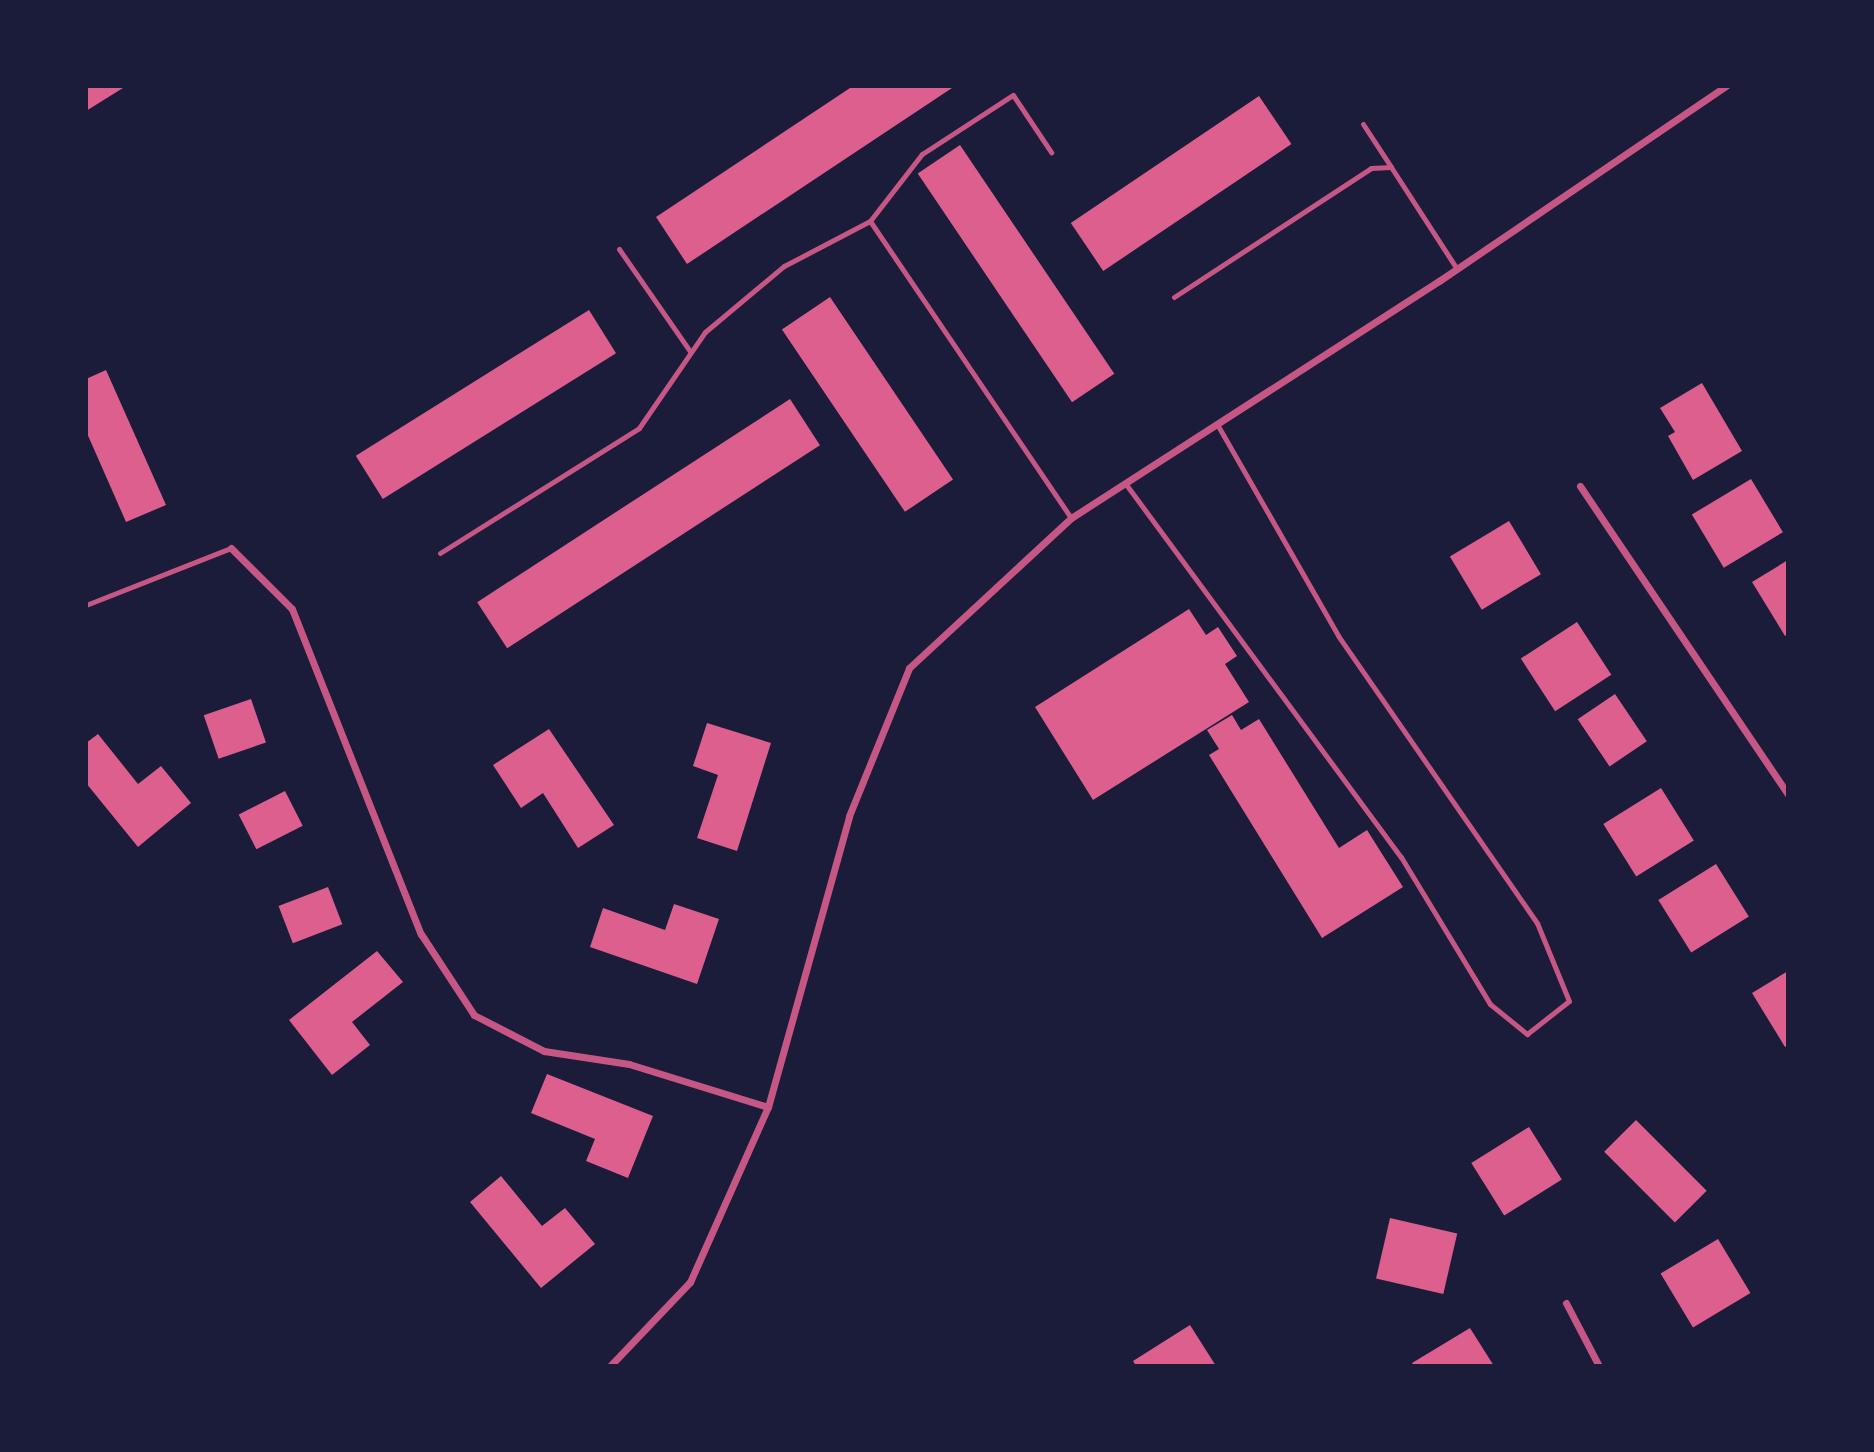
<!DOCTYPE html>
<style>
body{margin:0}
#map{position:relative;width:1874px;height:1452px;overflow:hidden;background:#1b1b3a;font-family:"Alegreya Sans",sans-serif}
div>[style]{position:absolute}
.building>*{inset:0;background:#dd5f8e;transform-origin:0 0}
.service>*{height:5px;margin:-2.5px;padding:0 2.5px;transform-origin:2.5px;border-radius:2.5px;background:#c65784}
.minor>*{height:7px;margin:-3.5px;padding:0 3.5px;transform-origin:3.5px;border-radius:3.5px;background:#c65784}
span{translate:-50% -50%;white-space:nowrap;text-align:center;line-height:1.15;-webkit-text-stroke:7px #1b1b3a;paint-order:stroke}
.frame{position:absolute;inset:0;border:88px solid #1b1b3a;pointer-events:none}
</style>
<div id="map">
<div class="building">
<div style="clip-path:polygon(86px 86px,121px 86px,123px 88px,86px 111px)"></div>
<div style="clip-path:polygon(853px 86px,955px 86px,687px 264px,656px 217px)"></div>
<div style="left:1259px;top:96px;width:58px;height:227px;rotate:56deg"></div>
<div style="left:960px;top:145px;width:276px;height:51px;rotate:56deg"></div>
<div style="left:830px;top:297px;width:220px;height:58px;rotate:56deg"></div>
<div style="left:589px;top:310px;width:51px;height:275px;rotate:58deg"></div>
<div style="clip-path:polygon(106px 370px,166px 505px,126px 522px,86px 431px,86px 379px)"></div>
<div style="clip-path:polygon(1702px 383px,1742px 451px,1693px 480px,1668px 436px,1675px 432px,1660px 408px)"></div>
<div style="left:790px;top:399px;width:55px;height:373px;rotate:57deg"></div>
<div style="left:1751px;top:479px;width:62px;height:69px;rotate:59deg"></div>
<div style="left:1509px;top:521px;width:62px;height:69px;rotate:59deg"></div>
<div style="clip-path:polygon(1788px 560px,1788px 634px,1785px 636px,1752px 582px)"></div>
<div style="clip-path:polygon(1189px 609px,1206px 635px,1218px 627px,1237px 656px,1225px 664px,1249px 702px,1093px 800px,1035px 707px)"></div>
<div style="left:1577px;top:622px;width:63px;height:67px;rotate:57deg"></div>
<div style="left:1615px;top:694px;width:57px;height:45px;rotate:56deg"></div>
<div style="left:251px;top:699px;width:46px;height:50px;rotate:71deg"></div>
<div style="clip-path:polygon(1232px 715px,1241px 730px,1259px 719px,1339px 848px,1367px 830px,1403px 887px,1322px 938px,1209px 755px,1219px 749px,1207px 730px)"></div>
<div style="clip-path:polygon(707px 723px,771px 743px,737px 851px,697px 838px,718px 775px,693px 766px)"></div>
<div style="clip-path:polygon(549px 729px,614px 825px,578px 848px,543px 793px,521px 808px,493px 765px)"></div>
<div style="clip-path:polygon(98px 734px,138px 784px,161px 766px,191px 803px,138px 847px,86px 783px,86px 743px)"></div>
<div style="left:1661px;top:788px;width:62px;height:68px;rotate:58deg"></div>
<div style="left:285px;top:791px;width:39px;height:52px;rotate:63deg"></div>
<div style="left:1716px;top:864px;width:62px;height:68px;rotate:58deg"></div>
<div style="left:328px;top:887px;width:40px;height:53px;rotate:69deg"></div>
<div style="clip-path:polygon(674px 904px,719px 919px,697px 984px,590px 947px,603px 908px,665px 930px)"></div>
<div style="clip-path:polygon(377px 951px,403px 982px,352px 1022px,370px 1045px,332px 1075px,289px 1020px)"></div>
<div style="clip-path:polygon(1788px 971px,1788px 1045px,1785px 1047px,1752px 993px)"></div>
<div style="clip-path:polygon(547px 1074px,653px 1116px,628px 1178px,586px 1161px,595px 1139px,531px 1113px)"></div>
<div style="left:1636px;top:1120px;width:100px;height:45px;rotate:45deg"></div>
<div style="left:1529px;top:1127px;width:62px;height:68px;rotate:58deg"></div>
<div style="clip-path:polygon(501px 1176px,542px 1226px,565px 1208px,595px 1244px,541px 1288px,470px 1202px)"></div>
<div style="left:1390px;top:1218px;width:69px;height:62px;rotate:13deg"></div>
<div style="left:1718px;top:1239px;width:63px;height:67px;rotate:59deg"></div>
<div style="clip-path:polygon(1190px 1325px,1216px 1366px,1136px 1366px,1133px 1361px)"></div>
<div style="clip-path:polygon(1470px 1328px,1494px 1366px,1414px 1366px,1412px 1363px)"></div>
</div>
<div class="service">
<div style="left:1363px;top:124px;width:51px;rotate:56.9deg"></div>
<div style="left:870px;top:221px;width:85px;rotate:-52.2deg"></div>
<div style="left:922px;top:154px;width:108px;rotate:-33deg"></div>
<div style="left:1013px;top:95px;width:69px;rotate:56.3deg"></div>
<div style="left:619px;top:249px;width:124px;rotate:55.2deg"></div>
<div style="left:1174px;top:297px;width:235px;rotate:-33.2deg"></div>
<div style="left:1371px;top:168px;width:20px;rotate:-3deg"></div>
<div style="left:1391px;top:167px;width:121px;rotate:57.1deg"></div>
<div style="left:1125px;top:483px;width:465px;rotate:53.6deg"></div>
<div style="left:1401px;top:857px;width:172px;rotate:58.8deg"></div>
<div style="left:1490px;top:1004px;width:48px;rotate:39deg"></div>
<div style="left:1527px;top:1034px;width:53px;rotate:-38.2deg"></div>
<div style="left:1569px;top:1001px;width:84px;rotate:-112.3deg"></div>
<div style="left:1537px;top:923px;width:348px;rotate:-124.7deg"></div>
<div style="left:1339px;top:637px;width:245px;rotate:-119.8deg"></div>
<div style="left:440px;top:553px;width:235px;rotate:-32.1deg"></div>
<div style="left:639px;top:428px;width:116px;rotate:-55.5deg"></div>
<div style="left:705px;top:332px;width:103px;rotate:-39.9deg"></div>
<div style="left:784px;top:266px;width:97px;rotate:-27.6deg"></div>
<div style="left:870px;top:221px;width:359px;rotate:55.9deg"></div>
<div style="left:86px;top:605px;width:156px;rotate:-21.5deg"></div>
</div>
<div class="minor">
<div style="left:1580px;top:486px;width:372px;rotate:56deg"></div>
<div style="left:231px;top:548px;width:86px;rotate:45deg"></div>
<div style="left:292px;top:609px;width:350px;rotate:68.4deg"></div>
<div style="left:421px;top:934px;width:97px;rotate:56.8deg"></div>
<div style="left:474px;top:1015px;width:79px;rotate:27.2deg"></div>
<div style="left:544px;top:1051px;width:86px;rotate:8.7deg"></div>
<div style="left:629px;top:1064px;width:145px;rotate:17.2deg"></div>
<div style="left:1566px;top:1303px;width:71px;rotate:62.4deg"></div>
<div style="left:610px;top:1366px;width:116px;rotate:-46.4deg"></div>
<div style="left:690px;top:1282px;width:192px;rotate:-66deg"></div>
<div style="left:768px;top:1107px;width:302px;rotate:-74.4deg"></div>
<div style="left:849px;top:816px;width:160px;rotate:-67.9deg"></div>
<div style="left:909px;top:668px;width:221px;rotate:-42.8deg"></div>
<div style="left:1071px;top:518px;width:438px;rotate:-32.8deg"></div>
<div style="left:1439px;top:281px;width:347px;rotate:-34.2deg"></div>
</div>
<div class="frame"></div>
</div>
